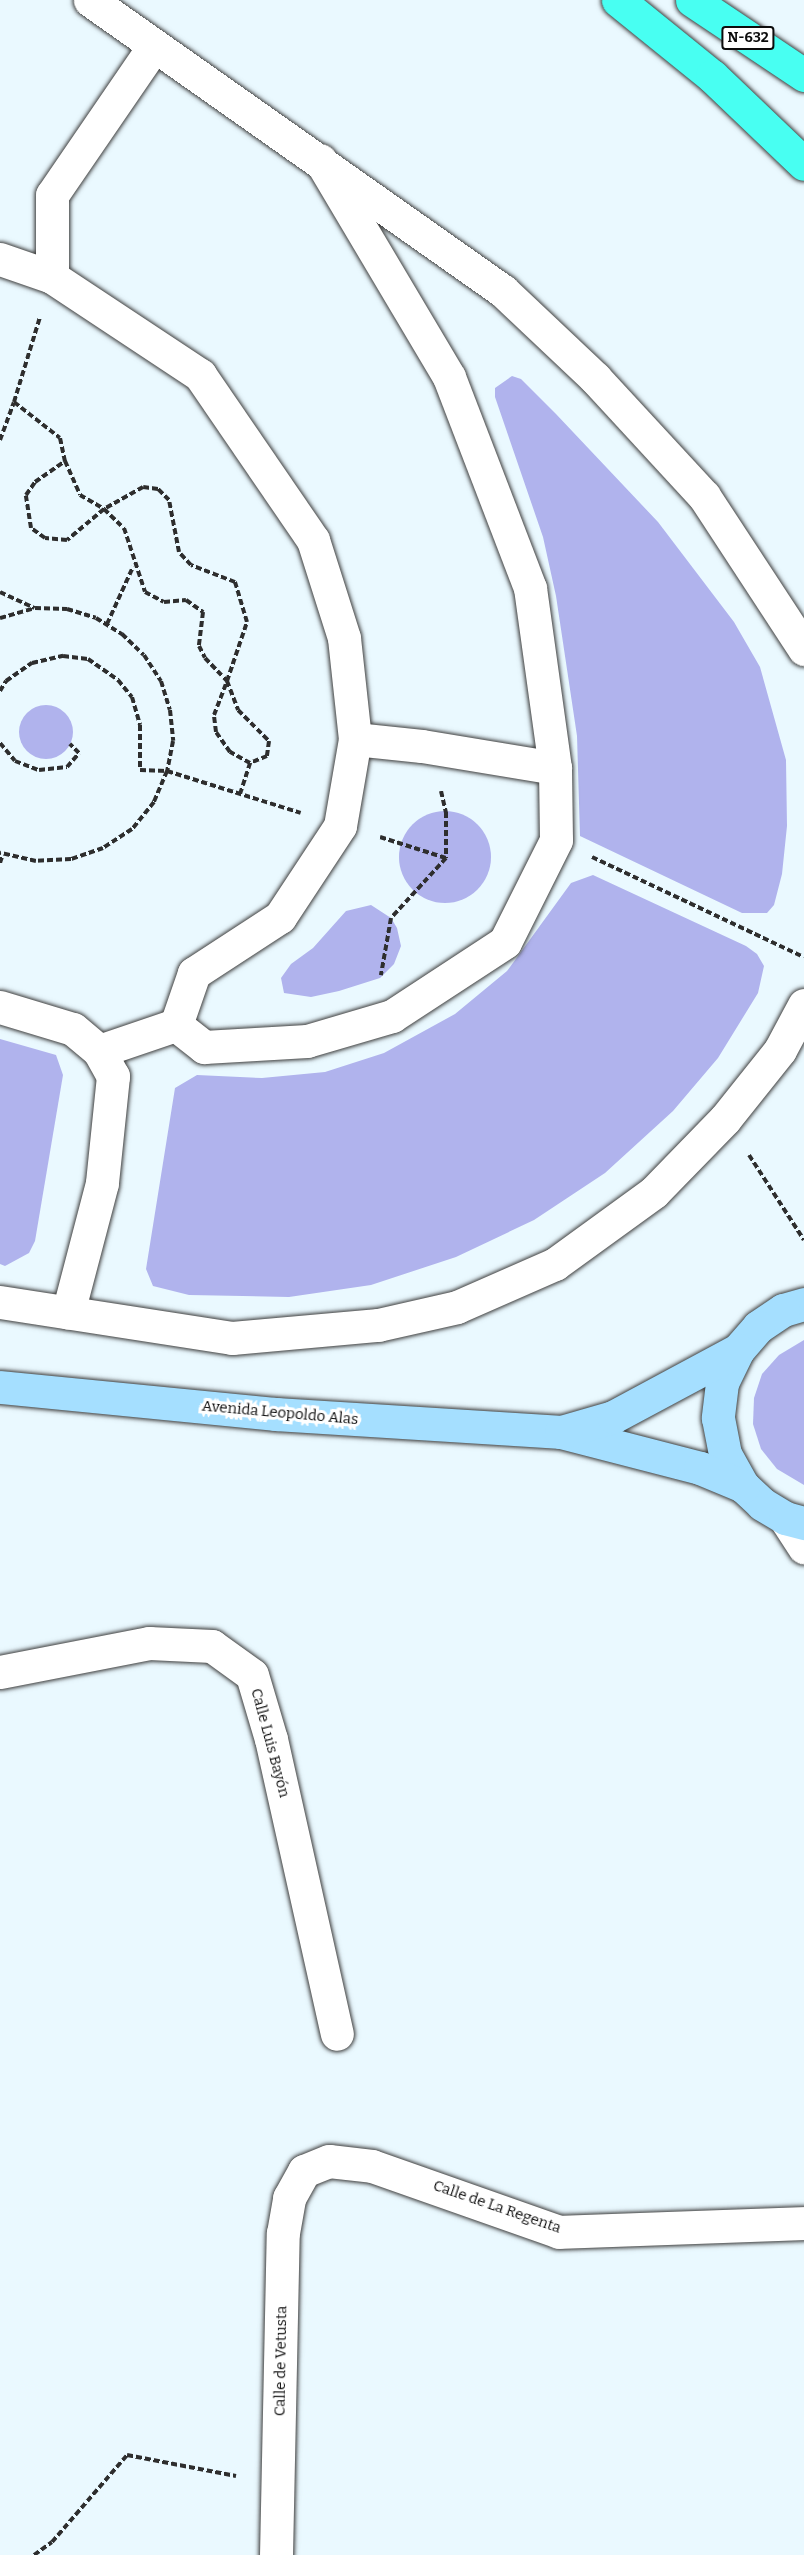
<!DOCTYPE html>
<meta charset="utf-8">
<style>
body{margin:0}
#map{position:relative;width:804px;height:2555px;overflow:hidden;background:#eaf9ff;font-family:Bitter,serif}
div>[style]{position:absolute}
.green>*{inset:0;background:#b0b3ed}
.round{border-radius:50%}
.path>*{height:4px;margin-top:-2px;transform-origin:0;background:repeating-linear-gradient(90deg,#2e2e2e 0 6px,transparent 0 9px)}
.roads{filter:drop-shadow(0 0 2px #3f3f3f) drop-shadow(0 0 2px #3f3f3f)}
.street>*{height:33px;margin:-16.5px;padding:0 16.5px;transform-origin:16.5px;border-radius:16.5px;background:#fff}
.secondary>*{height:33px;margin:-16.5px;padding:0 16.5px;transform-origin:16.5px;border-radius:16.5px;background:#a5dfff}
.highway>*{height:33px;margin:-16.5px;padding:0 16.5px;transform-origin:16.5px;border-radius:16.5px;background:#48fff2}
span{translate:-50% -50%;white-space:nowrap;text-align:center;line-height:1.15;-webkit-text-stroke:6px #fff;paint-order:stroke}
.shield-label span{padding:2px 4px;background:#fff;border:2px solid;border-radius:4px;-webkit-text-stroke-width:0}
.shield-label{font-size:14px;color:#0c0c0c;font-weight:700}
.street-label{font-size:15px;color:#0c0c0c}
</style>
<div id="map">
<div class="green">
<div style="clip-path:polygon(512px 376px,521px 379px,556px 414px,658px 522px,734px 622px,760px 667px,786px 760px,787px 826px,782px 874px,774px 905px,767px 913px,742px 913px,580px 836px,577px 736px,556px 596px,543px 537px,495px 397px,495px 388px)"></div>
<div class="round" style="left:19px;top:705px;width:54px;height:54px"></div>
<div class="round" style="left:399px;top:811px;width:92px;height:92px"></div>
<div style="clip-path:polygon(593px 875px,746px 946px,757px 954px,764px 966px,758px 993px,718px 1058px,673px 1111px,605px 1173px,534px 1220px,456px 1257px,371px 1285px,289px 1297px,189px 1295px,153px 1286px,146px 1269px,175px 1088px,197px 1075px,262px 1078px,325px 1072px,384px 1053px,455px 1014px,507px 971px,571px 883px)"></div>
<div style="clip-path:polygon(371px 905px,391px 918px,397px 928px,401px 946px,394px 964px,380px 978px,339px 991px,311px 997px,284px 993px,281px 978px,291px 964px,313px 948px,346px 911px)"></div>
<div style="clip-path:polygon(0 1039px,56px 1055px,63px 1075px,35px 1241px,29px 1253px,5px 1266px,0 1264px)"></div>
<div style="clip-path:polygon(804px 1340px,804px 1485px,777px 1469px,761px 1449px,753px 1424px,754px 1398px,762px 1374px,779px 1355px)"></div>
</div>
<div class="path">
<div style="left:14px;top:402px;width:89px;rotate:-73deg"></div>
<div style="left:0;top:440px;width:40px;rotate:-69.8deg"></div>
<div style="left:14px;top:402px;width:58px;rotate:38deg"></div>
<div style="left:60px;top:438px;width:24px;rotate:78deg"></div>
<div style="left:65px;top:461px;width:37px;rotate:66deg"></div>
<div style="left:80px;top:495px;width:28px;rotate:30deg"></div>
<div style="left:104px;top:509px;width:48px;rotate:140deg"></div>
<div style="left:67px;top:540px;width:22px;rotate:-175deg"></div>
<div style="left:45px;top:538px;width:17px;rotate:-144deg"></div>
<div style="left:31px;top:528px;width:33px;rotate:-99deg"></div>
<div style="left:26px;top:495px;width:16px;rotate:-55deg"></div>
<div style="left:35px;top:482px;width:37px;rotate:-35deg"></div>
<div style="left:0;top:592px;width:38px;rotate:25deg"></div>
<div style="left:0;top:618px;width:36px;rotate:-16deg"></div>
<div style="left:35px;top:608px;width:32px;rotate:2deg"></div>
<div style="left:67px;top:609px;width:30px;rotate:17deg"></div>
<div style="left:96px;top:618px;width:31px;rotate:32deg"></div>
<div style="left:122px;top:634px;width:30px;rotate:44deg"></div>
<div style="left:144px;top:655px;width:31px;rotate:57deg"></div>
<div style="left:161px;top:681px;width:30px;rotate:73deg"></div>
<div style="left:170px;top:710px;width:31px;rotate:84deg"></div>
<div style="left:173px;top:741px;width:31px;rotate:101deg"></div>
<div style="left:167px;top:771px;width:34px;rotate:113deg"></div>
<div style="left:154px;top:802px;width:35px;rotate:129deg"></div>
<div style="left:132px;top:829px;width:35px;rotate:147deg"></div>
<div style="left:103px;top:848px;width:34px;rotate:161deg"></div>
<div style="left:71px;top:859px;width:35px;rotate:177deg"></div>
<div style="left:36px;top:861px;width:37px;rotate:-167deg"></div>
<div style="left:107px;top:624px;width:63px;rotate:-65.5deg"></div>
<div style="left:227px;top:681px;width:62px;rotate:-71.3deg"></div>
<div style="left:247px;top:622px;width:42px;rotate:-106.7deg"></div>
<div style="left:235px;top:582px;width:47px;rotate:-158.9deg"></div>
<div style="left:191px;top:565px;width:18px;rotate:-133deg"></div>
<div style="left:179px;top:552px;width:53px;rotate:-100.9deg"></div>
<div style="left:169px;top:500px;width:16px;rotate:-135deg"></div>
<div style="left:158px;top:489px;width:15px;rotate:-172deg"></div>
<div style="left:143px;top:487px;width:45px;rotate:150.6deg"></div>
<div style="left:104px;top:509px;width:28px;rotate:44deg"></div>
<div style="left:124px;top:528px;width:67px;rotate:71.8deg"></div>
<div style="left:145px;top:592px;width:21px;rotate:28deg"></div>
<div style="left:164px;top:602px;width:22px;rotate:-5deg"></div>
<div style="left:186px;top:600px;width:21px;rotate:35deg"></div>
<div style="left:203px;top:612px;width:34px;rotate:97deg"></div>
<div style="left:199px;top:646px;width:13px;rotate:63deg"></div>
<div style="left:205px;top:658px;width:32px;rotate:46deg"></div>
<div style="left:227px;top:681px;width:31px;rotate:69deg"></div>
<div style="left:238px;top:710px;width:44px;rotate:45deg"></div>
<div style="left:269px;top:741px;width:15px;rotate:98deg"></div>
<div style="left:267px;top:756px;width:18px;rotate:158deg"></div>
<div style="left:250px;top:763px;width:23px;rotate:-151deg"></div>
<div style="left:230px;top:752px;width:24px;rotate:-125deg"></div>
<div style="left:216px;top:732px;width:17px;rotate:-97deg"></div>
<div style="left:214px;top:715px;width:36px;rotate:-69deg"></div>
<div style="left:0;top:691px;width:12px;rotate:-59deg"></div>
<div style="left:6px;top:681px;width:32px;rotate:-35deg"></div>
<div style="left:32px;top:663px;width:32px;rotate:-13deg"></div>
<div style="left:63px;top:656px;width:25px;rotate:7deg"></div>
<div style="left:88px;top:659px;width:37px;rotate:35deg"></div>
<div style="left:118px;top:680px;width:22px;rotate:51deg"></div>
<div style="left:132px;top:697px;width:29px;rotate:74deg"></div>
<div style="left:140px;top:725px;width:45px;rotate:90deg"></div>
<div style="left:140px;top:770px;width:27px;rotate:2deg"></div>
<div style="left:167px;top:771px;width:140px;rotate:17.4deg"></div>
<div style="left:0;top:743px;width:23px;rotate:50deg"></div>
<div style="left:15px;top:761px;width:26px;rotate:21deg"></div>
<div style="left:39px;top:770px;width:28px;rotate:-6deg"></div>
<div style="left:67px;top:767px;width:18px;rotate:-49deg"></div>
<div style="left:79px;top:753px;width:13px;rotate:-135deg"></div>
<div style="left:441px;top:791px;width:22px;rotate:77deg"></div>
<div style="left:446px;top:812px;width:46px;rotate:90deg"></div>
<div style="left:240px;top:794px;width:33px;rotate:-72deg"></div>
<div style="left:380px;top:837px;width:69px;rotate:17.7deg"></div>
<div style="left:446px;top:858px;width:81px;rotate:132.5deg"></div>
<div style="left:391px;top:918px;width:58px;rotate:100deg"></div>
<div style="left:592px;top:857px;width:234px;rotate:25.3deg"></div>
<div style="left:0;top:863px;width:9px;rotate:-72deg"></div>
<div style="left:749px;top:1155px;width:101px;rotate:57.1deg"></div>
<div style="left:34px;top:2555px;width:22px;rotate:-36deg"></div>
<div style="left:52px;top:2542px;width:115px;rotate:-49.2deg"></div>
<div style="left:127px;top:2455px;width:111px;rotate:10.9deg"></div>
</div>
<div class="roads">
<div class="street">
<div style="left:90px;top:0;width:505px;rotate:35.17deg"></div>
<div style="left:503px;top:291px;width:127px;rotate:43.4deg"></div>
<div style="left:595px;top:378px;width:161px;rotate:47.3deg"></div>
<div style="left:704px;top:496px;width:183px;rotate:56.8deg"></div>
<div style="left:0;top:259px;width:55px;rotate:19.1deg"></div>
<div style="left:52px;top:277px;width:178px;rotate:33.5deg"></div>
<div style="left:200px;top:375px;width:200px;rotate:55.6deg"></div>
<div style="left:313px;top:540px;width:103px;rotate:72.4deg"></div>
<div style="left:344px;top:638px;width:102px;rotate:83.8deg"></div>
<div style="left:355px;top:739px;width:88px;rotate:99.8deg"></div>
<div style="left:340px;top:826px;width:109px;rotate:123.4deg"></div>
<div style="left:280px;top:917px;width:103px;rotate:146.9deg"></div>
<div style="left:194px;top:973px;width:55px;rotate:109.1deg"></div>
<div style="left:176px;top:1025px;width:36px;rotate:38deg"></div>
<div style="left:204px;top:1047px;width:103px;rotate:-3.3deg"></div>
<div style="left:307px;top:1041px;width:89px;rotate:-16.4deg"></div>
<div style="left:392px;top:1016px;width:135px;rotate:-33.2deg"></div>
<div style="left:505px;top:942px;width:114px;rotate:-63.4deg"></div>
<div style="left:556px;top:840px;width:72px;rotate:-90.8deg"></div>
<div style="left:555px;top:768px;width:182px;rotate:-97.9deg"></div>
<div style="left:530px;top:588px;width:226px;rotate:-111deg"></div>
<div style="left:449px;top:377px;width:252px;rotate:-120.7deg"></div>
<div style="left:52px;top:277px;width:82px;rotate:-90deg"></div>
<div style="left:52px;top:195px;width:181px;rotate:-55.6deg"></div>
<div style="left:355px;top:739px;width:67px;rotate:6deg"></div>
<div style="left:422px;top:746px;width:135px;rotate:9.4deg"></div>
<div style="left:0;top:1007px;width:76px;rotate:16.8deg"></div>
<div style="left:73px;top:1029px;width:34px;rotate:40deg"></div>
<div style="left:99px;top:1051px;width:29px;rotate:61deg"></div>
<div style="left:113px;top:1076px;width:108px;rotate:95.9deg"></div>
<div style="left:102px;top:1183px;width:134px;rotate:104.7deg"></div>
<div style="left:99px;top:1051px;width:81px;rotate:-18.7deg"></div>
<div style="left:0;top:1302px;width:235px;rotate:8.8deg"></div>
<div style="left:232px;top:1338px;width:147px;rotate:-5.1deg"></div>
<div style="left:378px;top:1325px;width:81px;rotate:-12.8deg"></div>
<div style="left:457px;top:1307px;width:107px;rotate:-23.7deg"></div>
<div style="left:555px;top:1264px;width:122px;rotate:-36deg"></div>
<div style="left:654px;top:1192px;width:102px;rotate:-45.8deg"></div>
<div style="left:725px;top:1119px;width:88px;rotate:-51.4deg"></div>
<div style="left:780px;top:1050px;width:51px;rotate:-61.9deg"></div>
<div style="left:785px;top:1518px;width:35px;rotate:57deg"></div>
<div style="left:0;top:1672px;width:152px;rotate:-11deg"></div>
<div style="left:149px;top:1643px;width:63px;rotate:2.7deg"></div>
<div style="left:212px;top:1646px;width:49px;rotate:35.9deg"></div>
<div style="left:252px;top:1675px;width:67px;rotate:73.5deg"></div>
<div style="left:271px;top:1739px;width:302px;rotate:77.4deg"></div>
<div style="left:276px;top:2555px;width:322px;rotate:-88.8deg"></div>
<div style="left:283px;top:2233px;width:36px;rotate:-80deg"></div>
<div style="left:289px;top:2198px;width:31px;rotate:-61deg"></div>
<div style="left:304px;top:2171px;width:27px;rotate:-22deg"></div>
<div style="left:329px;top:2161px;width:43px;rotate:6.6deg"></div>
<div style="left:372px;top:2166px;width:198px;rotate:19.4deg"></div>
<div style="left:559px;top:2232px;width:245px;rotate:-2.1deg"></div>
</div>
<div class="secondary">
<div style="left:804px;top:1304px;width:22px;rotate:164deg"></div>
<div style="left:783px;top:1310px;width:30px;rotate:146deg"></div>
<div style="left:758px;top:1327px;width:30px;rotate:131deg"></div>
<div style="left:738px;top:1350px;width:37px;rotate:116deg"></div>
<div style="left:722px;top:1383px;width:35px;rotate:97deg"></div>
<div style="left:718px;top:1418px;width:37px;rotate:79deg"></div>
<div style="left:725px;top:1454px;width:37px;rotate:61deg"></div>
<div style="left:743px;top:1486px;width:26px;rotate:43deg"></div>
<div style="left:762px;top:1504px;width:27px;rotate:31deg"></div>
<div style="left:785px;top:1518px;width:20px;rotate:15deg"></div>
<div style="left:0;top:1387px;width:277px;rotate:5.6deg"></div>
<div style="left:276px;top:1414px;width:286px;rotate:3.6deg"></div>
<div style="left:561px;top:1432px;width:144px;rotate:14.5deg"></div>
<div style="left:700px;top:1468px;width:47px;rotate:22.7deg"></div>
<div style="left:561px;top:1432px;width:54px;rotate:-16.1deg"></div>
<div style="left:613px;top:1417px;width:142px;rotate:-28.2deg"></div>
</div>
<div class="highway">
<div style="left:618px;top:0;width:121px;rotate:39deg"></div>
<div style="left:712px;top:76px;width:127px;rotate:43.7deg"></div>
<div style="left:692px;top:0;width:135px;rotate:33.8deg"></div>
</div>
</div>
<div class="shield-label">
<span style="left:748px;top:38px">N-632</span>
</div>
<div class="street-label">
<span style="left:280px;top:1413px;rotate:5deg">Avenida Leopoldo Alas</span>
<span style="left:270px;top:1743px;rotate:75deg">Calle Luis Bayón</span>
<span style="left:497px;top:2207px;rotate:19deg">Calle de La Regenta</span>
<span style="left:281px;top:2361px;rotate:-89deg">Calle de Vetusta</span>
</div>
</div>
